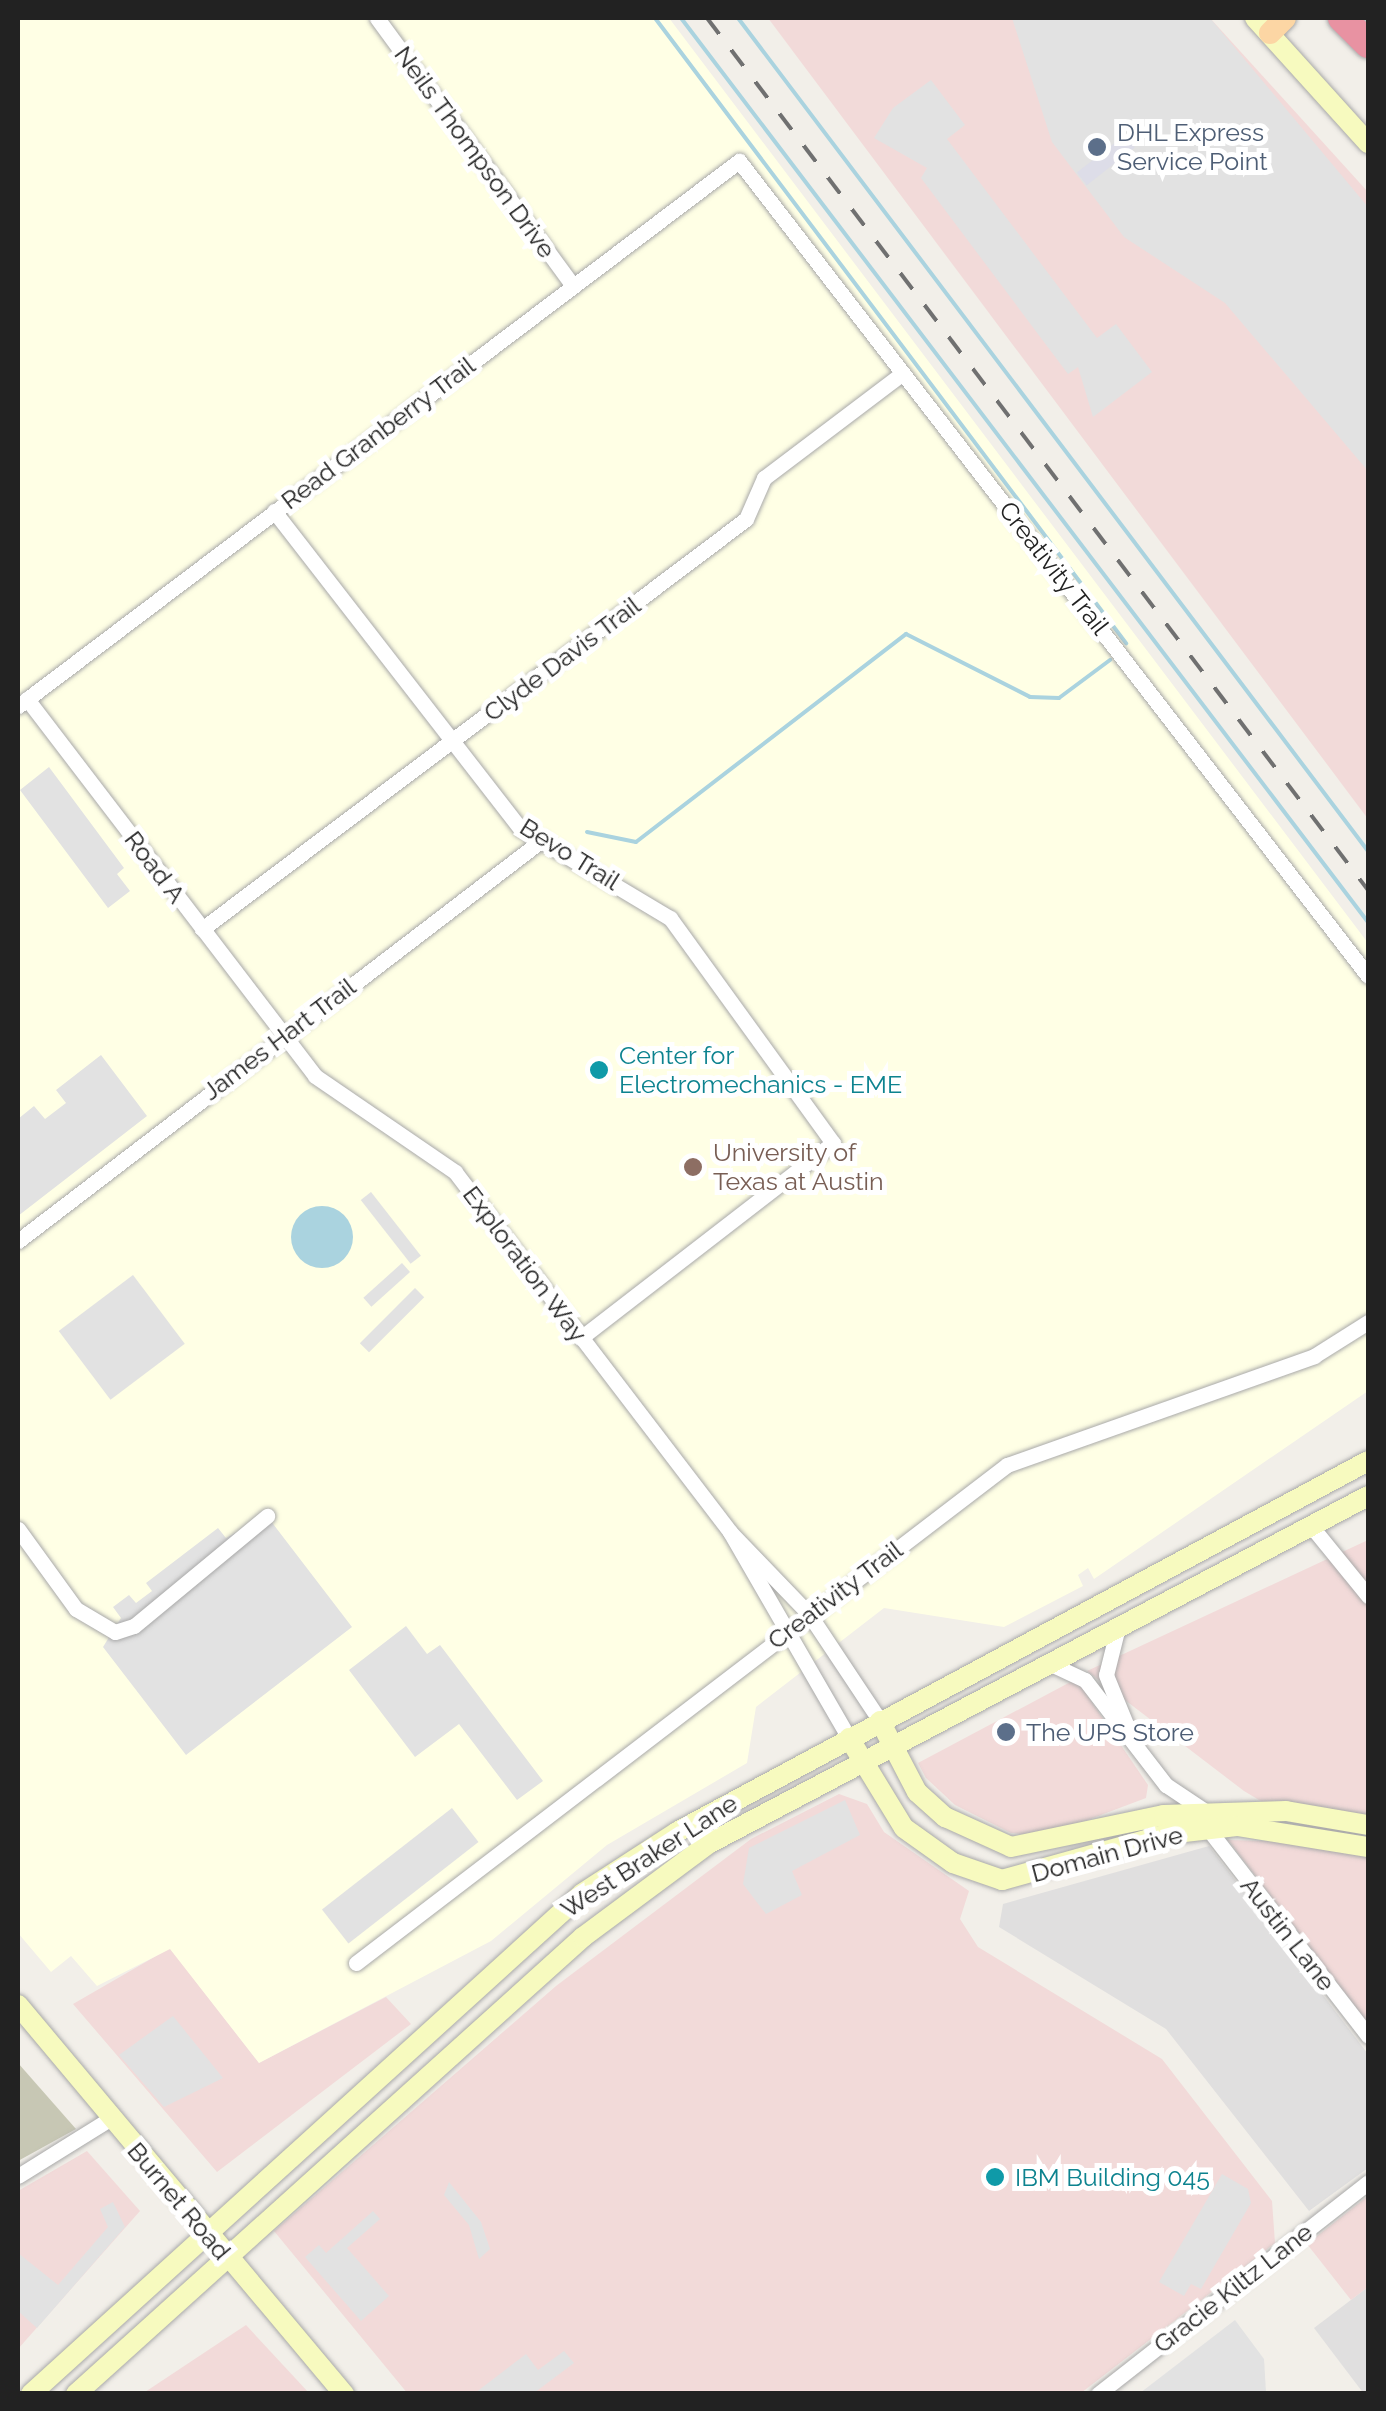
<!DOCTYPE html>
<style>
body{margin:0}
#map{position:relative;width:1386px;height:2411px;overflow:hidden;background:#f2efe9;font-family:Raleway,sans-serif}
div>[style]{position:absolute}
.residential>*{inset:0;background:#e0dfdf}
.commercial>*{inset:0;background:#f2dad9}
.education>*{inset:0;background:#ffffe5}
.construction>*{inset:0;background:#c7c7b4}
.parking>*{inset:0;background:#e2e2e2;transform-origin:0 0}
.plaza>*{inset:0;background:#dddde8;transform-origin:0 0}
.water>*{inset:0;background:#aad3df}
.round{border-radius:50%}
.stream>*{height:4px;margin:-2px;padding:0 2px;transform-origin:2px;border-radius:2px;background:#aad3df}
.roads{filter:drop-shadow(0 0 2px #a9a9a9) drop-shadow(0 0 2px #a9a9a9)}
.street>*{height:15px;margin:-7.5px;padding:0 7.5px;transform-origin:7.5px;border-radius:7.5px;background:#fff}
.secondary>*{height:20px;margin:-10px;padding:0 10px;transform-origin:10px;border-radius:10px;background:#f7fabf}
.primary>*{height:22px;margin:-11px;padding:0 11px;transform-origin:11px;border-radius:11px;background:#fcd6a4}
.highway>*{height:28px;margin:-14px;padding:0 14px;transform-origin:14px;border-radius:14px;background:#e892a2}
.rail>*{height:4px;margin-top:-2px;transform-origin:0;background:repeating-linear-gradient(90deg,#707070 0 20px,transparent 0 40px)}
.dots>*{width:28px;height:28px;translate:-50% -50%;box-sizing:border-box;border:5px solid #fff;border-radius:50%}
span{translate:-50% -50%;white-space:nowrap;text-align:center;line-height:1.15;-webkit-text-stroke:10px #fff;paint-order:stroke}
.service-label{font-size:25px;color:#4e5e75}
.left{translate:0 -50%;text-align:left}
.street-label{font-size:25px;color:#222}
.culture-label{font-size:25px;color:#0d838f}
.education-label{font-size:25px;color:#785e54}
.frame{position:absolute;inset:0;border:20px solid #222;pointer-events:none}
</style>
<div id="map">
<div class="residential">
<div style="clip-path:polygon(1209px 1846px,1368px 2054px,1368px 2168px,1309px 2211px,1166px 2029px,999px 1927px,1003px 1904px)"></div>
<div style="clip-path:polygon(1368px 2287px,1368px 2393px,1364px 2394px,1314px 2328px)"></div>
</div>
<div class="commercial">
<div style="clip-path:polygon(768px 18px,1210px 18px,1368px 192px,1368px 819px)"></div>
<div style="clip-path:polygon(1368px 1540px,1368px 2023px,1228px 1840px,1331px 1843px,1244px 1791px,1087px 1671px)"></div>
<div style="clip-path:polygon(1076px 1679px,1148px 1785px,1146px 1798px,1045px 1836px,1011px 1833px,955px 1805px,926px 1778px,918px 1763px)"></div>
<div style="clip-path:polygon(839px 1794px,867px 1804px,884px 1832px,969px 1891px,960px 1919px,978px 1947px,1162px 2059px,1272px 2201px,1275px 2243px,1081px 2393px,408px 2394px,274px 2231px,556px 1986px,751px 1839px)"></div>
<div style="clip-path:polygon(170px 1948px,259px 2063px,386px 1997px,411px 2024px,217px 2172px,73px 2004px)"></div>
<div style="clip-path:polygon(87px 2151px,140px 2211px,18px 2349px,18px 2191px)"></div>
<div style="clip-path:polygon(1368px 2196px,1368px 2287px,1351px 2300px,1307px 2244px)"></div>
<div style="clip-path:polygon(246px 2325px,309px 2393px,142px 2394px)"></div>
</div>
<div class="education">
<div style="clip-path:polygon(18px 18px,669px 18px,1368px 943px,1368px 1391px,1094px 1579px,1088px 1568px,1078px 1575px,1083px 1586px,1004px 1627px,884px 1608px,756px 1707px,747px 1763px,607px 1845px,491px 1941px,259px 2063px,170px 1949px,97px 1986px,71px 1956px,51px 1972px,18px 1933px)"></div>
</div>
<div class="construction">
<div style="clip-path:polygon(18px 2063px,76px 2129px,18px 2161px)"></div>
</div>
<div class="parking">
<div style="clip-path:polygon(1012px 18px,1210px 18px,1368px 207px,1368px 471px,1225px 303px,1124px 237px,1052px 142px)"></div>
<div style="clip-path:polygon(931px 80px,965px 125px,947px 139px,1097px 338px,1116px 324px,1152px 372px,1093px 417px,1078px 367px,1068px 374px,921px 178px,927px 168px,874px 138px,893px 108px)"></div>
<div style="clip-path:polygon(49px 767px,124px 868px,117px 874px,130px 891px,108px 908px,20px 790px)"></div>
<div style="clip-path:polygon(101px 1055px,147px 1116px,18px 1216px,18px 1119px,34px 1106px,45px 1119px,66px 1103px,56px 1090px)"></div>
<div style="left:371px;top:1192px;width:81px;height:13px;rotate:52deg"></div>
<div style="left:402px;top:1263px;width:12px;height:52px;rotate:48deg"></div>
<div style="left:133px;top:1275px;width:86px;height:93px;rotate:53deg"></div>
<div style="left:415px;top:1288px;width:13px;height:78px;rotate:45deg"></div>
<div style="clip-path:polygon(267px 1516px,352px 1627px,186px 1755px,103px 1647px,121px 1618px,113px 1607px,129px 1595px,136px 1603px,152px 1591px,146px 1583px,218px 1528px,226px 1538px)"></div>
<div style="clip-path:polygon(406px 1626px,427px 1654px,440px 1645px,543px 1781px,517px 1800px,459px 1724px,415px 1757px,349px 1670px)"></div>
<div style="clip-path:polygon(845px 1800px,860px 1835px,792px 1871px,802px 1895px,766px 1914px,743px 1884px,749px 1848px)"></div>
<div style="left:452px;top:1808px;width:43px;height:165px;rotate:52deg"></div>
<div style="clip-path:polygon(173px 2016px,223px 2078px,164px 2107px,119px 2055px)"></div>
<div style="clip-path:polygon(1222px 2174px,1248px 2189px,1251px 2203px,1201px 2289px,1191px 2284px,1184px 2296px,1159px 2282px)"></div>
<div style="clip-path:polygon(449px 2182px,481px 2222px,490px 2249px,479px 2259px,469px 2225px,444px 2195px)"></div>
<div style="clip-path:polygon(113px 2202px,125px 2227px,37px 2328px,18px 2311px,18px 2253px,58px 2285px,108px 2227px,100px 2209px)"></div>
<div style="clip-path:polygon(373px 2211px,380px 2219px,347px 2248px,389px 2296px,361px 2321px,305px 2257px,319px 2245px,326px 2253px)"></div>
<div style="clip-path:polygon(1235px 2320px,1264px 2359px,1266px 2392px,1140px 2393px)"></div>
<div style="clip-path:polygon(564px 2351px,574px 2363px,534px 2393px,475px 2393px,526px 2354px,538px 2370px)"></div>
</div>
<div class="plaza">
<div style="left:1125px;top:135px;width:16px;height:61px;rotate:52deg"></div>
</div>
<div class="water">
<div class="round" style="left:291px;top:1206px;width:62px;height:62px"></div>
</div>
<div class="stream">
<div style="left:655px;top:18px;width:783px;rotate:53deg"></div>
<div style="left:681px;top:18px;width:1135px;rotate:52.77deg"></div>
<div style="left:738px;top:18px;width:1044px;rotate:52.9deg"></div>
<div style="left:587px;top:832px;width:50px;rotate:11.5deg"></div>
<div style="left:636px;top:842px;width:341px;rotate:-37.6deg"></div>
<div style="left:906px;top:634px;width:139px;rotate:26.9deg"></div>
<div style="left:1030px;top:697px;width:29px;rotate:2deg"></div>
<div style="left:1059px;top:698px;width:64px;rotate:-36.7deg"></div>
</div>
<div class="roads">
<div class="street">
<div style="left:377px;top:18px;width:332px;rotate:53.8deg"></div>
<div style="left:274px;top:511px;width:403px;rotate:52.2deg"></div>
<div style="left:521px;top:829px;width:174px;rotate:30.9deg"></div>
<div style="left:670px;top:918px;width:278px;rotate:54.1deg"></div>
<div style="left:833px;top:1143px;width:319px;rotate:142.3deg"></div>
<div style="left:27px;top:699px;width:474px;rotate:52.6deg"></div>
<div style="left:315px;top:1076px;width:170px;rotate:34.4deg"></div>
<div style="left:455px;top:1172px;width:453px;rotate:52.6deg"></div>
<div style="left:730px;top:1532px;width:238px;rotate:60deg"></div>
<div style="left:18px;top:706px;width:904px;rotate:-37.09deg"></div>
<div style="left:739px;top:161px;width:1029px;rotate:52.34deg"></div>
<div style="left:202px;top:929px;width:681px;rotate:-37deg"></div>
<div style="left:746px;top:519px;width:45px;rotate:-66.3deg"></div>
<div style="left:764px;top:478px;width:174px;rotate:-37.1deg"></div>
<div style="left:18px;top:1241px;width:660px;rotate:-37.43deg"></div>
<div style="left:1312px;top:1527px;width:89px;rotate:50.9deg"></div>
<div style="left:18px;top:1529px;width:99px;rotate:54.1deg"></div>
<div style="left:76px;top:1609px;width:45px;rotate:30.5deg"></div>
<div style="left:115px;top:1632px;width:20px;rotate:-18deg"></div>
<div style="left:134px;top:1626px;width:173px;rotate:-39.6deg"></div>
<div style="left:730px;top:1532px;width:114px;rotate:46.1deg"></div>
<div style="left:809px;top:1614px;width:128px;rotate:56.4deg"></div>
<div style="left:1117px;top:1631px;width:45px;rotate:104deg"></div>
<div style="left:1106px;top:1675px;width:58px;rotate:67.8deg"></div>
<div style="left:1055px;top:1666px;width:33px;rotate:25deg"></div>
<div style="left:1085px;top:1680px;width:133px;rotate:52.4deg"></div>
<div style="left:1166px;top:1785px;width:50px;rotate:33.7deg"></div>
<div style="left:1209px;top:1830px;width:260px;rotate:52.3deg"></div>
<div style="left:356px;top:1963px;width:820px;rotate:-37.42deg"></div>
<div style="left:1007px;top:1465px;width:326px;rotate:-19.5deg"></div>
<div style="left:1314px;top:1356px;width:64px;rotate:-32.2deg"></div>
<div style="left:18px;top:2176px;width:110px;rotate:-31.9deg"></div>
<div style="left:1098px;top:2394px;width:343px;rotate:-38.1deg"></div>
</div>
<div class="secondary">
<div style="left:1255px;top:18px;width:169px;rotate:47.9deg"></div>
<div style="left:880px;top:1721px;width:80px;rotate:62.5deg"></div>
<div style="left:917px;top:1792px;width:38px;rotate:42deg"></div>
<div style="left:945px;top:1817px;width:72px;rotate:24.4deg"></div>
<div style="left:1011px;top:1847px;width:156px;rotate:-11.8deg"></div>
<div style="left:1164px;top:1815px;width:122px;rotate:-1.9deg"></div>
<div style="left:1286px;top:1811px;width:83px;rotate:9.7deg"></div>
<div style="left:849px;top:1738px;width:105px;rotate:58.6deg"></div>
<div style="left:904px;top:1828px;width:60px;rotate:35.5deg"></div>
<div style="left:953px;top:1863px;width:52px;rotate:19.1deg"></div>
<div style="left:1002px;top:1880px;width:171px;rotate:-15.6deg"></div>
<div style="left:1167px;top:1834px;width:70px;rotate:-6.5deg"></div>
<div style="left:1237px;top:1826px;width:133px;rotate:9.1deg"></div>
<div style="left:18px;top:2005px;width:508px;rotate:50.04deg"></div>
<div style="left:31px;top:2394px;width:745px;rotate:-42.23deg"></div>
<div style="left:583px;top:1893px;width:112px;rotate:-33deg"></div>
<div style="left:677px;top:1832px;width:784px;rotate:-28.23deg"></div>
<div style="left:76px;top:2394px;width:683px;rotate:-42.03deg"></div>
<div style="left:583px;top:1937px;width:156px;rotate:-36.6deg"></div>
<div style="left:708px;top:1844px;width:746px;rotate:-27.8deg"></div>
</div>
<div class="primary">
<div style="left:1270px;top:33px;width:21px;rotate:-45deg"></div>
</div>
<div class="highway">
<div style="left:1342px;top:18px;width:37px;rotate:45deg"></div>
</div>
</div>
<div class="rail">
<div style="left:707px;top:18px;width:1094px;rotate:52.84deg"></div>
</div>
<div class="dots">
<div style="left:1097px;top:147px;background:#5c6f8a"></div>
<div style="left:599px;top:1070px;background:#0f9aa8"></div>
<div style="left:693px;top:1167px;background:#8d6e63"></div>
<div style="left:1006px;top:1732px;background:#5c6f8a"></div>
<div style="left:995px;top:2177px;background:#0f9aa8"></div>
</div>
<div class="service-label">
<span class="left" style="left:1117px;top:147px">DHL Express<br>Service Point</span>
<span class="left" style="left:1026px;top:1732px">The UPS Store</span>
</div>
<div class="street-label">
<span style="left:475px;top:152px;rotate:54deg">Neils Thompson Drive</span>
<span style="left:378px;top:433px;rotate:-37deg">Read Granberry Trail</span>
<span style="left:1054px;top:568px;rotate:52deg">Creativity Trail</span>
<span style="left:562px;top:659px;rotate:-37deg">Clyde Davis Trail</span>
<span style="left:570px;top:854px;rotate:32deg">Bevo Trail</span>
<span style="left:155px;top:867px;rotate:53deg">Road A</span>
<span style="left:279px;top:1039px;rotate:-37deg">James Hart Trail</span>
<span style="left:525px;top:1264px;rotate:53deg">Exploration Way</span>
<span style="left:835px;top:1595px;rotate:-37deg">Creativity Trail</span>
<span style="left:1107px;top:1854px;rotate:-15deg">Domain Drive</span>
<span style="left:649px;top:1856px;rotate:-33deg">West Braker Lane</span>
<span style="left:1288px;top:1934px;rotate:52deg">Austin Lane</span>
<span style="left:179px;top:2201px;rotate:50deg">Burnet Road</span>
<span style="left:1233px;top:2288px;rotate:-38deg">Gracie Kiltz Lane</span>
</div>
<div class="culture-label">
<span class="left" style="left:619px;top:1070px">Center for<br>Electromechanics - EME</span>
<span class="left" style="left:1015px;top:2177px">IBM Building 045</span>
</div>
<div class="education-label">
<span class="left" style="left:713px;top:1167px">University of<br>Texas at Austin</span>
</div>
<div class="frame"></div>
</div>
